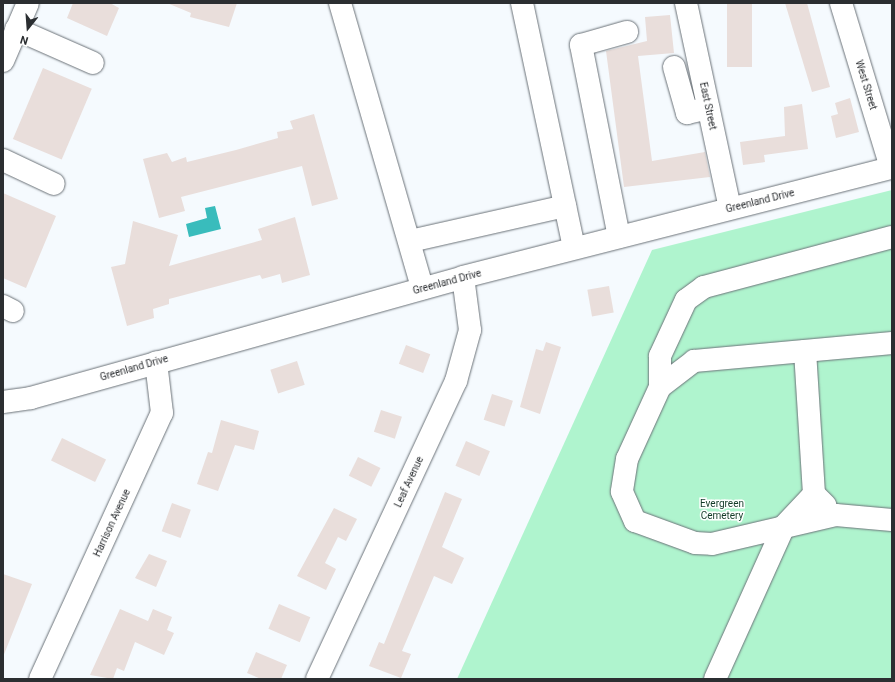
<!DOCTYPE html>
<style>
body{margin:0}
#map{position:relative;width:895px;height:682px;overflow:hidden;background:#f5fafe;font-family:Roboto,sans-serif}
div>[style]{position:absolute}
.green>*{inset:0;background:#aff4ce}
.water>*{inset:0;background:#39bcbc}
.building>*{inset:0;background:#e9dedb;transform-origin:0 0}
.roads{filter:drop-shadow(0 0 1px #6b7278) drop-shadow(0 0 1px #6b7278)}
.minor>*{height:22px;margin:-11px;padding:0 11px;transform-origin:11px;border-radius:11px;background:#fff}
span{translate:-50% -50%;white-space:nowrap;text-align:center;line-height:1.15;-webkit-text-stroke:3px #fff;paint-order:stroke}
.street-label{font-size:10px;color:#2b2e31}
.park-label{font-size:10px;color:#123a27}
.frame{position:absolute;inset:0;border:4px solid #2b2e31;pointer-events:none}
.north{position:absolute;left:8px;top:8px;width:40px;height:40px;-webkit-text-stroke:3px #fff;paint-order:stroke;rotate:197deg;font-size:11px;font-weight:700;line-height:16px;text-align:center;color:#2b2e31}
.north::after{content:'';display:block;margin:auto;width:14px;height:18px;background:#2b2e31;clip-path:polygon(50% 0,100% 100%,50% 72%,0 100%)}
</style>
<div id="map">
<div class="green">
<div style="clip-path:polygon(892px 190px,892px 679px,457px 679px,652px 250px)"></div>
</div>
<div class="water">
<div style="clip-path:polygon(215px 206px,221px 229px,189px 237px,186px 224px,207px 218px,205px 208px)"></div>
</div>
<div class="building">
<div style="clip-path:polygon(73px 3px,110px 3px,119px 8px,107px 36px,67px 18px)"></div>
<div style="clip-path:polygon(167px 3px,237px 3px,229px 27px,190px 17px,191px 13px)"></div>
<div style="left:727px;top:3px;width:25px;height:64px"></div>
<div style="clip-path:polygon(785px 3px,807px 3px,830px 87px,812px 92px)"></div>
<div style="clip-path:polygon(670px 15px,674px 53px,638px 56px,652px 161px,705px 152px,710px 177px,624px 187px,606px 51px,647px 41px,645px 17px)"></div>
<div style="left:43px;top:68px;width:53px;height:77px;rotate:23deg"></div>
<div style="clip-path:polygon(850px 98px,859px 132px,836px 138px,831px 116px,838px 114px,835px 103px)"></div>
<div style="clip-path:polygon(802px 104px,808px 149px,764px 155px,765px 162px,743px 165px,740px 142px,785px 136px,784px 107px)"></div>
<div style="clip-path:polygon(314px 114px,338px 199px,312px 206px,302px 166px,181px 197px,185px 211px,159px 218px,143px 159px,167px 153px,172px 162px,186px 157px,187px 162px,236px 150px,278px 138px,277px 132px,293px 129px,290px 121px)"></div>
<div style="clip-path:polygon(3px 193px,56px 216px,26px 288px,3px 278px)"></div>
<div style="clip-path:polygon(295px 217px,310px 275px,282px 283px,280px 274px,262px 279px,260px 275px,169px 299px,169px 304px,153px 309px,154px 318px,127px 326px,111px 267px,125px 264px,133px 221px,178px 235px,169px 266px,262px 240px,258px 229px)"></div>
<div style="left:609px;top:286px;width:27px;height:22px;rotate:80deg"></div>
<div style="clip-path:polygon(546px 342px,561px 347px,540px 414px,520px 407px,536px 349px,543px 351px)"></div>
<div style="left:406px;top:345px;width:26px;height:20px;rotate:21deg"></div>
<div style="left:297px;top:361px;width:25px;height:28px;rotate:72deg"></div>
<div style="left:492px;top:394px;width:22px;height:27px;rotate:18deg"></div>
<div style="left:381px;top:410px;width:22px;height:23px;rotate:18deg"></div>
<div style="clip-path:polygon(221px 420px,259px 431px,254px 450px,235px 445px,218px 491px,197px 484px,208px 452px,212px 453px)"></div>
<div style="left:62px;top:438px;width:49px;height:25px;rotate:26deg"></div>
<div style="left:466px;top:441px;width:26px;height:27px;rotate:23deg"></div>
<div style="left:358px;top:457px;width:25px;height:21px;rotate:26deg"></div>
<div style="clip-path:polygon(445px 492px,462px 499px,442px 547px,464px 558px,452px 584px,434px 576px,402px 651px,411px 654px,401px 678px,369px 666px,379px 642px,384px 644px)"></div>
<div style="left:172px;top:503px;width:20px;height:30px;rotate:20deg"></div>
<div style="clip-path:polygon(334px 508px,357px 519px,346px 541px,338px 537px,325px 563px,336px 569px,326px 590px,297px 576px)"></div>
<div style="clip-path:polygon(149px 554px,167px 561px,156px 587px,135px 578px)"></div>
<div style="clip-path:polygon(3px 574px,32px 584px,3px 657px)"></div>
<div style="left:279px;top:604px;width:34px;height:27px;rotate:23deg"></div>
<div style="clip-path:polygon(120px 609px,148px 621px,153px 609px,172px 617px,167px 630px,174px 633px,164px 655px,135px 642px,124px 671px,117px 668px,113px 679px,90px 675px)"></div>
<div style="clip-path:polygon(256px 652px,287px 665px,281px 679px,261px 679px,247px 673px)"></div>
</div>
<div class="roads">
<div class="minor">
<div style="left:340px;top:3px;width:297px;rotate:73.9deg"></div>
<div style="left:522px;top:3px;width:250px;rotate:78deg"></div>
<div style="left:686px;top:3px;width:210px;rotate:77.9deg"></div>
<div style="left:841px;top:3px;width:172px;rotate:73.1deg"></div>
<div style="left:16px;top:29px;width:84px;rotate:23.8deg"></div>
<div style="left:3px;top:61px;width:63px;rotate:-66.7deg"></div>
<div style="left:674px;top:67px;width:48px;rotate:74.2deg"></div>
<div style="left:687px;top:113px;width:22px;rotate:-13deg"></div>
<div style="left:3px;top:160px;width:56px;rotate:25.2deg"></div>
<div style="left:619px;top:237px;width:196px;rotate:-101.2deg"></div>
<div style="left:581px;top:45px;width:48px;rotate:-15.8deg"></div>
<div style="left:892px;top:237px;width:195px;rotate:165.1deg"></div>
<div style="left:704px;top:287px;width:22px;rotate:144deg"></div>
<div style="left:686px;top:300px;width:62px;rotate:114.9deg"></div>
<div style="left:660px;top:356px;width:31px;rotate:90deg"></div>
<div style="left:660px;top:387px;width:79px;rotate:114.6deg"></div>
<div style="left:627px;top:459px;width:33px;rotate:99deg"></div>
<div style="left:622px;top:492px;width:32px;rotate:66deg"></div>
<div style="left:635px;top:521px;width:64px;rotate:20.1deg"></div>
<div style="left:695px;top:543px;width:17px;rotate:3deg"></div>
<div style="left:712px;top:544px;width:127px;rotate:-13.2deg"></div>
<div style="left:836px;top:515px;width:56px;rotate:5.1deg"></div>
<div style="left:410px;top:241px;width:159px;rotate:-12.7deg"></div>
<div style="left:3px;top:306px;width:11px;rotate:27deg"></div>
<div style="left:805px;top:351px;width:143px;rotate:86.4deg"></div>
<div style="left:814px;top:494px;width:16px;rotate:45deg"></div>
<div style="left:660px;top:387px;width:43px;rotate:-37.4deg"></div>
<div style="left:694px;top:361px;width:199px;rotate:-5.2deg"></div>
<div style="left:3px;top:402px;width:28px;rotate:-8deg"></div>
<div style="left:31px;top:398px;width:449px;rotate:-15.6deg"></div>
<div style="left:463px;top:277px;width:443px;rotate:-14.3deg"></div>
<div style="left:40px;top:679px;width:293px;rotate:-65.4deg"></div>
<div style="left:162px;top:413px;width:51px;rotate:-96.7deg"></div>
<div style="left:317px;top:679px;width:329px;rotate:-65deg"></div>
<div style="left:456px;top:381px;width:53px;rotate:-74.6deg"></div>
<div style="left:470px;top:330px;width:53px;rotate:-97.5deg"></div>
<div style="left:715px;top:679px;width:168px;rotate:-65.7deg"></div>
<div style="left:784px;top:526px;width:44px;rotate:-46.8deg"></div>
</div>
</div>
<div class="street-label">
<span style="left:866px;top:85px;rotate:73deg">West Street</span>
<span style="left:708px;top:106px;rotate:78deg">East Street</span>
<span style="left:760px;top:201px;rotate:-14deg">Greenland Drive</span>
<span style="left:447px;top:282px;rotate:-15deg">Greenland Drive</span>
<span style="left:134px;top:368px;rotate:-16deg">Greenland Drive</span>
<span style="left:409px;top:482px;rotate:-65deg">Leaf Avenue</span>
<span style="left:112px;top:523px;rotate:-65deg">Harrison Avenue</span>
</div>
<div class="park-label">
<span style="left:722px;top:509px">Evergreen<br>Cemetery</span>
</div>
<div class="frame"></div>
<div class="north">N</div>
</div>
